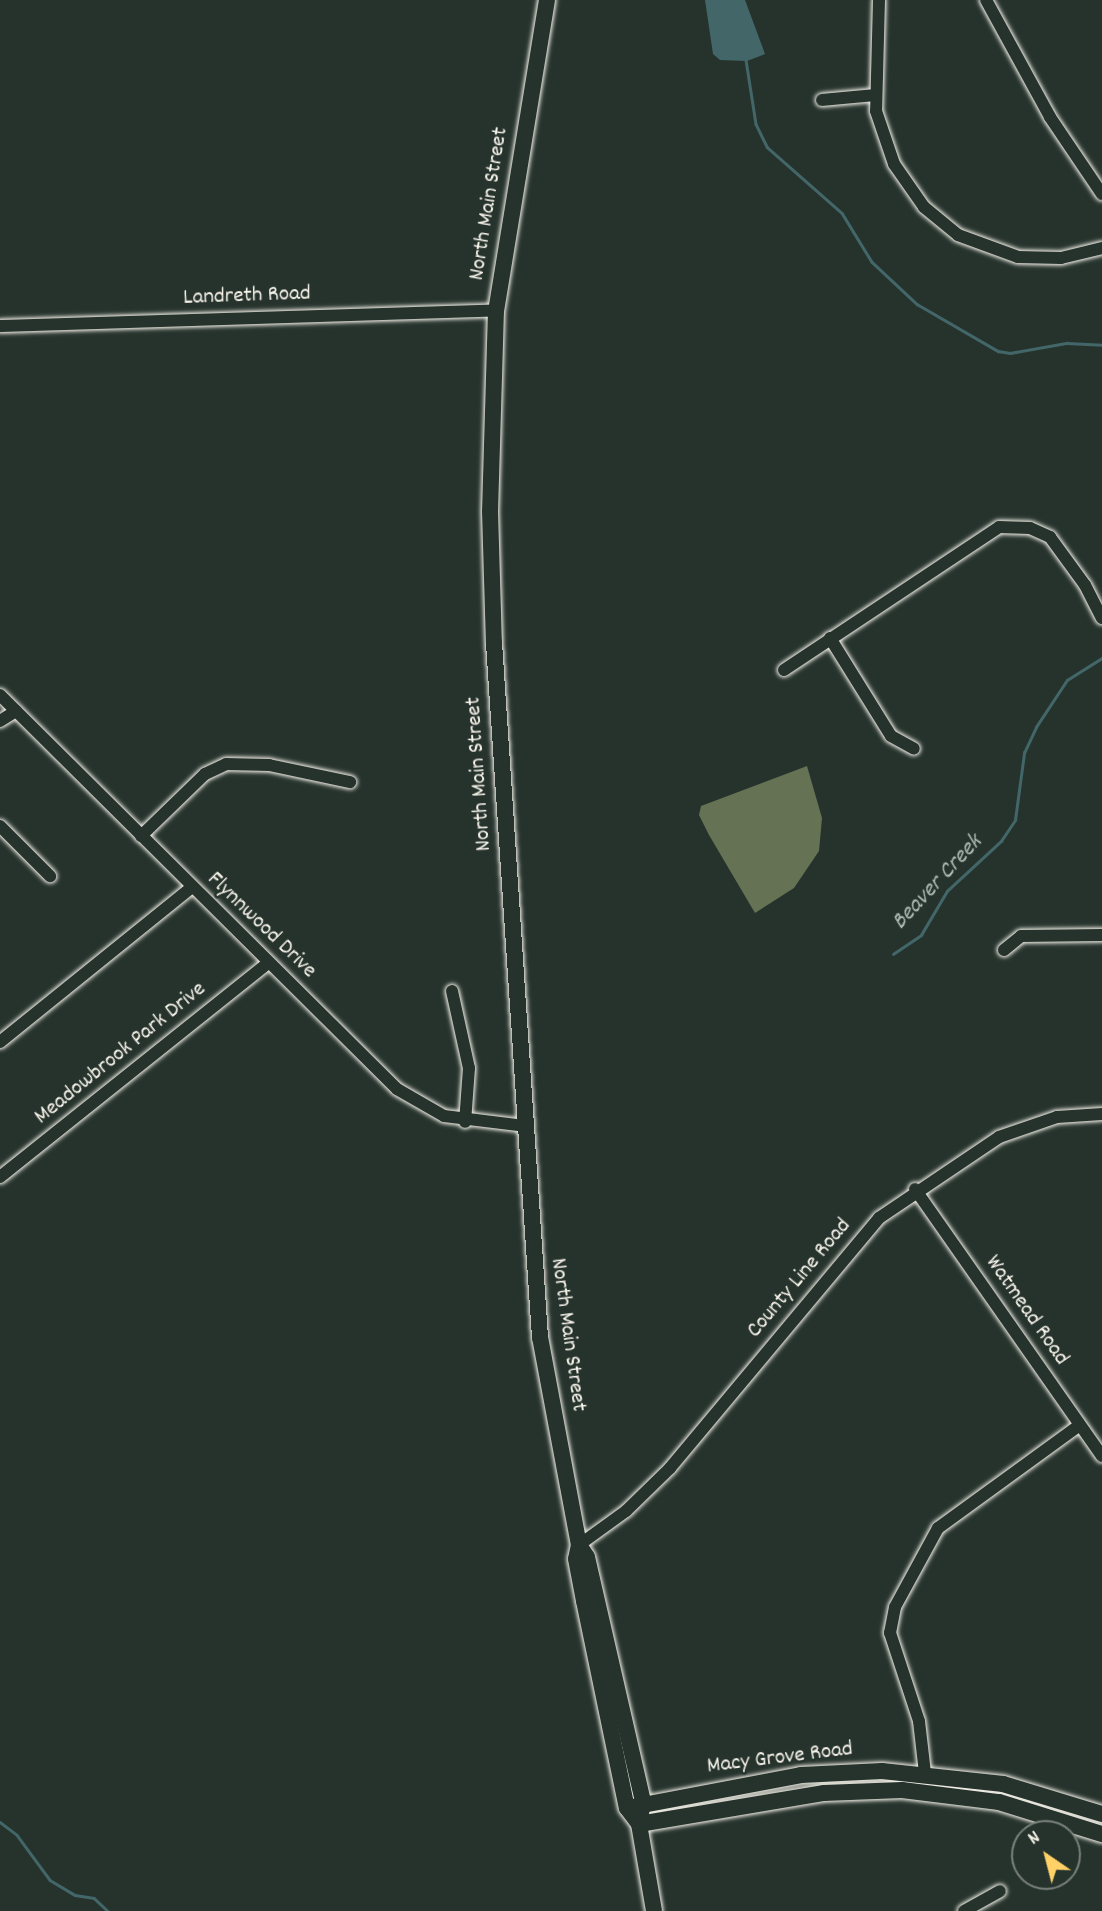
<!DOCTYPE html>
<style>
body{margin:0}
#map{position:relative;width:1102px;height:1911px;overflow:hidden;background:#26332d;font-family:Dekko,sans-serif}
div>[style]{position:absolute}
.green>*{inset:0;background:#657253}
.water>*{inset:0;background:#436669}
.stream>*{height:2.5px;margin:-1.25px;padding:0 1.25px;transform-origin:1.25px;border-radius:1.25px;background:#436669}
.roads{filter:drop-shadow(0 0 2px #f4f1e8) drop-shadow(0 0 2px #f4f1e8)}
.minor>*{height:12px;margin:-6px;padding:0 6px;transform-origin:6px;border-radius:6px;background:#26332d}
.major>*{height:16px;margin:-8px;padding:0 8px;transform-origin:8px;border-radius:8px;background:#26332d}
span{translate:-50% -50%;white-space:nowrap;text-align:center;line-height:1.15;-webkit-text-stroke:5px #26332d;paint-order:stroke}
.street-label{font-size:23px;color:#f4f1e8}
.water-label{font-size:24px;color:#adb9b5;font-style:italic}
.north{position:absolute;left:1011px;top:1820px;width:70px;height:70px;box-sizing:border-box;background:#26332d;border:2px solid #787f78;border-radius:50%;rotate:325deg;font-size:19px;font-weight:700;line-height:28px;text-align:center;color:#f4f1e8}
.north::after{content:'';display:block;margin:auto;width:24px;height:32px;background:#ffd166;clip-path:polygon(50% 0,100% 100%,50% 72%,0 100%)}
</style>
<div id="map">
<div class="green">
<div style="clip-path:polygon(807px 766px,822px 818px,819px 851px,794px 888px,755px 913px,709px 835px,699px 815px,701px 806px)"></div>
</div>
<div class="water">
<div style="clip-path:polygon(705px 0,745px 0,765px 54px,747px 61px,720px 60px,713px 54px)"></div>
</div>
<div class="stream">
<div style="left:746px;top:60px;width:65px;rotate:81.1deg"></div>
<div style="left:756px;top:124px;width:25px;rotate:64deg"></div>
<div style="left:767px;top:147px;width:100px;rotate:41.3deg"></div>
<div style="left:842px;top:213px;width:57px;rotate:58.5deg"></div>
<div style="left:872px;top:262px;width:62px;rotate:43deg"></div>
<div style="left:917px;top:304px;width:94px;rotate:30.1deg"></div>
<div style="left:998px;top:351px;width:12px;rotate:9deg"></div>
<div style="left:1010px;top:353px;width:58px;rotate:-10deg"></div>
<div style="left:1067px;top:343px;width:35px;rotate:3deg"></div>
<div style="left:893px;top:954px;width:34px;rotate:-34deg"></div>
<div style="left:921px;top:935px;width:51px;rotate:-59.4deg"></div>
<div style="left:947px;top:891px;width:74px;rotate:-42.8deg"></div>
<div style="left:1001px;top:841px;width:25px;rotate:-56deg"></div>
<div style="left:1015px;top:820px;width:68px;rotate:-82.3deg"></div>
<div style="left:1024px;top:753px;width:29px;rotate:-65deg"></div>
<div style="left:1036px;top:727px;width:56px;rotate:-56.6deg"></div>
<div style="left:1067px;top:680px;width:41px;rotate:-32.2deg"></div>
<div style="left:0;top:1822px;width:21px;rotate:37deg"></div>
<div style="left:17px;top:1835px;width:56px;rotate:53.7deg"></div>
<div style="left:50px;top:1880px;width:29px;rotate:31deg"></div>
<div style="left:75px;top:1895px;width:19px;rotate:9deg"></div>
<div style="left:94px;top:1898px;width:19px;rotate:43deg"></div>
</div>
<div class="roads">
<div class="minor">
<div style="left:879px;top:0;width:111px;rotate:91.5deg"></div>
<div style="left:876px;top:111px;width:56px;rotate:71.2deg"></div>
<div style="left:894px;top:164px;width:52px;rotate:55.1deg"></div>
<div style="left:924px;top:207px;width:44px;rotate:39.5deg"></div>
<div style="left:958px;top:235px;width:64px;rotate:20.1deg"></div>
<div style="left:1018px;top:257px;width:43px;rotate:1.3deg"></div>
<div style="left:1061px;top:258px;width:42px;rotate:-13.7deg"></div>
<div style="left:986px;top:0;width:133px;rotate:61.3deg"></div>
<div style="left:1050px;top:117px;width:93px;rotate:56deg"></div>
<div style="left:822px;top:100px;width:53px;rotate:-5.4deg"></div>
<div style="left:0;top:326px;width:496px;rotate:-1.8deg"></div>
<div style="left:830px;top:638px;width:115px;rotate:58.1deg"></div>
<div style="left:891px;top:736px;width:26px;rotate:29deg"></div>
<div style="left:784px;top:670px;width:258px;rotate:-33.6deg"></div>
<div style="left:999px;top:527px;width:31px;rotate:2deg"></div>
<div style="left:1030px;top:528px;width:22px;rotate:24deg"></div>
<div style="left:1050px;top:537px;width:59px;rotate:53.9deg"></div>
<div style="left:1085px;top:585px;width:37px;rotate:63deg"></div>
<div style="left:0;top:695px;width:559px;rotate:44.78deg"></div>
<div style="left:397px;top:1089px;width:54px;rotate:29.9deg"></div>
<div style="left:444px;top:1116px;width:83px;rotate:7deg"></div>
<div style="left:0;top:721px;width:19px;rotate:-32deg"></div>
<div style="left:0;top:826px;width:71px;rotate:45deg"></div>
<div style="left:141px;top:836px;width:89px;rotate:-44.1deg"></div>
<div style="left:205px;top:774px;width:23px;rotate:-25deg"></div>
<div style="left:226px;top:764px;width:43px;rotate:1.3deg"></div>
<div style="left:269px;top:765px;width:83px;rotate:11.9deg"></div>
<div style="left:1004px;top:950px;width:22px;rotate:-39deg"></div>
<div style="left:1021px;top:936px;width:81px;rotate:-0.7deg"></div>
<div style="left:452px;top:991px;width:79px;rotate:77.6deg"></div>
<div style="left:469px;top:1068px;width:54px;rotate:94.2deg"></div>
<div style="left:0;top:1042px;width:245px;rotate:-38.9deg"></div>
<div style="left:0;top:1177px;width:343px;rotate:-38.6deg"></div>
<div style="left:915px;top:1189px;width:326px;rotate:55deg"></div>
<div style="left:579px;top:1545px;width:58px;rotate:-35.9deg"></div>
<div style="left:626px;top:1511px;width:62px;rotate:-44.3deg"></div>
<div style="left:670px;top:1468px;width:326px;rotate:-50.1deg"></div>
<div style="left:879px;top:1218px;width:145px;rotate:-34deg"></div>
<div style="left:999px;top:1137px;width:61px;rotate:-19deg"></div>
<div style="left:1057px;top:1117px;width:45px;rotate:-3.8deg"></div>
<div style="left:925px;top:1773px;width:52px;rotate:-96.6deg"></div>
<div style="left:919px;top:1721px;width:93px;rotate:-108.2deg"></div>
<div style="left:890px;top:1633px;width:26px;rotate:-79deg"></div>
<div style="left:895px;top:1607px;width:90px;rotate:-61.4deg"></div>
<div style="left:938px;top:1528px;width:175px;rotate:-36deg"></div>
<div style="left:964px;top:1911px;width:41px;rotate:-29.1deg"></div>
</div>
<div class="major">
<div style="left:547px;top:0;width:314px;rotate:99.3deg"></div>
<div style="left:496px;top:310px;width:201px;rotate:91.7deg"></div>
<div style="left:490px;top:511px;width:132px;rotate:88.3deg"></div>
<div style="left:494px;top:643px;width:696px;rotate:86.21deg"></div>
<div style="left:540px;top:1337px;width:212px;rotate:79.4deg"></div>
<div style="left:579px;top:1545px;width:14px;rotate:102deg"></div>
<div style="left:576px;top:1559px;width:43px;rotate:79.2deg"></div>
<div style="left:584px;top:1601px;width:211px;rotate:78.3deg"></div>
<div style="left:627px;top:1808px;width:20px;rotate:53deg"></div>
<div style="left:579px;top:1545px;width:14px;rotate:56deg"></div>
<div style="left:587px;top:1557px;width:251px;rotate:77.1deg"></div>
<div style="left:643px;top:1802px;width:22px;rotate:100deg"></div>
<div style="left:639px;top:1824px;width:88px;rotate:80.2deg"></div>
<div style="left:627px;top:1808px;width:177px;rotate:-10.7deg"></div>
<div style="left:801px;top:1775px;width:81px;rotate:-2.8deg"></div>
<div style="left:882px;top:1771px;width:122px;rotate:6.1deg"></div>
<div style="left:1003px;top:1784px;width:103px;rotate:16.9deg"></div>
<div style="left:639px;top:1824px;width:188px;rotate:-9.5deg"></div>
<div style="left:824px;top:1793px;width:78px;rotate:-2.2deg"></div>
<div style="left:902px;top:1790px;width:98px;rotate:7.1deg"></div>
<div style="left:999px;top:1802px;width:108px;rotate:17.3deg"></div>
</div>
</div>
<div class="street-label">
<span style="left:490px;top:204px;rotate:-81deg">North Main Street</span>
<span style="left:247px;top:297px;rotate:-2deg">Landreth Road</span>
<span style="left:480px;top:774px;rotate:-94deg">North Main Street</span>
<span style="left:261px;top:926px;rotate:44deg">Flynnwood Drive</span>
<span style="left:121px;top:1054px;rotate:-39deg">Meadowbrook Park Drive</span>
<span style="left:800px;top:1279px;rotate:-50deg">County Line Road</span>
<span style="left:1026px;top:1311px;rotate:55deg">Watmead Road</span>
<span style="left:567px;top:1335px;rotate:82deg">North Main Street</span>
<span style="left:780px;top:1759px;rotate:-7deg">Macy Grove Road</span>
</div>
<div class="water-label">
<span style="left:938px;top:883px;rotate:-47deg">Beaver Creek</span>
</div>
<div class="north">N</div>
</div>
